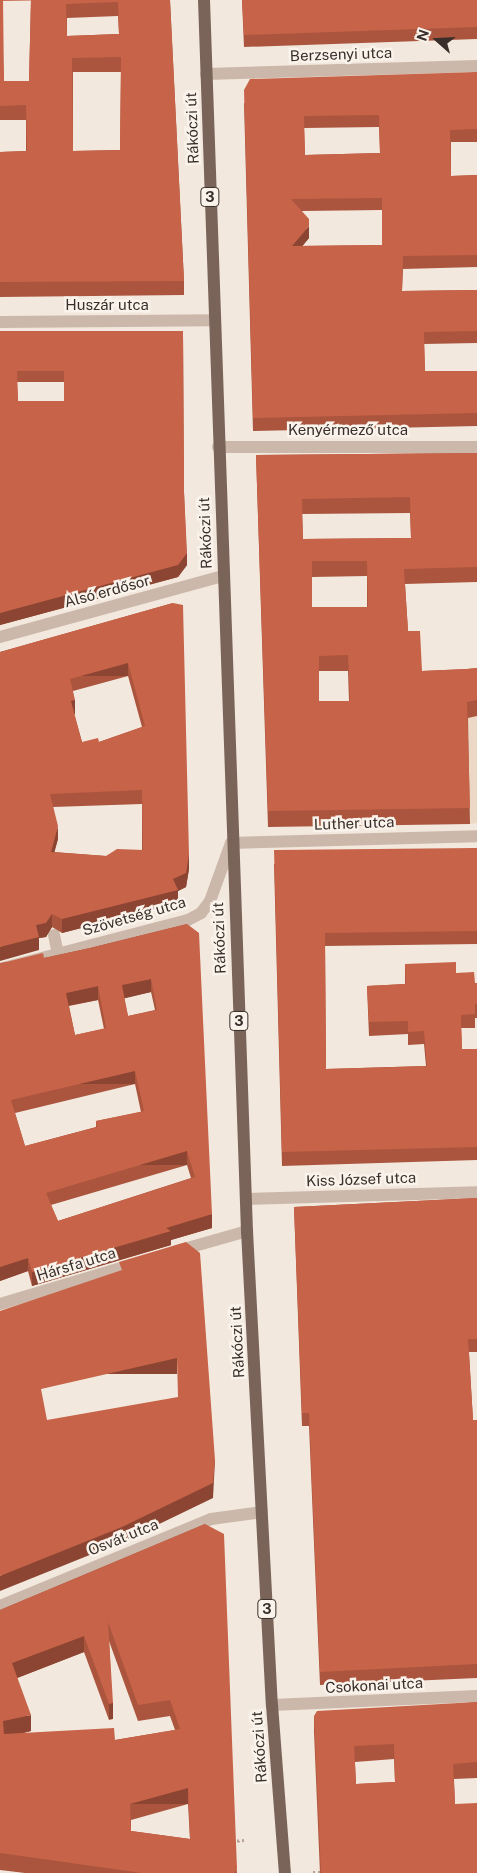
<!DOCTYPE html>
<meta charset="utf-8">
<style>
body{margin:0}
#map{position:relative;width:477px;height:1873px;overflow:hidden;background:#f3e8de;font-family:"Public Sans",sans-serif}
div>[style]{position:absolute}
.plaza>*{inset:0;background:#ebd9c5}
.path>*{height:3px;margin-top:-1.5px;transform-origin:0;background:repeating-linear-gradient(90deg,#b7a294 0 2.5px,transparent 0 5px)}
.minor>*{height:12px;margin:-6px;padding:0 6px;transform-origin:6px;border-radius:6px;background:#cbb8aa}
.major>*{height:12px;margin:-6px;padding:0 6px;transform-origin:6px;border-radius:6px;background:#7a645a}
.wall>*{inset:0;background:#ab553e}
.shaded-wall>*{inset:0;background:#8b4532;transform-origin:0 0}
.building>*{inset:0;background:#c76348}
span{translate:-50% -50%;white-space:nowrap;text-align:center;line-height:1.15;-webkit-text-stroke:5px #faf3eb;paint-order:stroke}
.shield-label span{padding:1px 4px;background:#faf3eb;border:1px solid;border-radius:4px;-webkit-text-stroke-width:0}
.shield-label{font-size:14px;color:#392e29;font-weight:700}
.street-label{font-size:15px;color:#392e29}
.north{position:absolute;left:412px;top:15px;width:50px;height:50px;-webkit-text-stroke:4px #faf3eb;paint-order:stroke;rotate:289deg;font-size:14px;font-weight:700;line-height:20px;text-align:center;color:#392e29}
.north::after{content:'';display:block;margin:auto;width:18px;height:22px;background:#392e29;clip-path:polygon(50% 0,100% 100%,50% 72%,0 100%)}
</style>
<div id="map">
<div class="plaza">
<div style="clip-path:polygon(477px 716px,477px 823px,470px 824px,467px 718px)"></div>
</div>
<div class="path">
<div style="left:232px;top:1841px;width:12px;rotate:-5deg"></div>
<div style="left:313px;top:1872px;width:11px"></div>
</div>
<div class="minor">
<div style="left:206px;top:74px;width:271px;rotate:-1.7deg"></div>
<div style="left:0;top:322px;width:214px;rotate:-0.5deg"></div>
<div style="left:218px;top:447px;width:259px"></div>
<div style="left:0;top:637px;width:231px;rotate:-15.3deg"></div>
<div style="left:54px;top:935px;width:19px;rotate:78deg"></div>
<div style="left:0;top:969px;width:194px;rotate:-14.6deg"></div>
<div style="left:188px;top:920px;width:15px;rotate:-28deg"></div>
<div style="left:201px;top:913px;width:15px;rotate:-53deg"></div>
<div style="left:210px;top:901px;width:62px;rotate:-70.1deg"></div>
<div style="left:231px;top:843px;width:246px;rotate:-1.6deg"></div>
<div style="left:246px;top:1199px;width:231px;rotate:-1.7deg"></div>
<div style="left:177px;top:1251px;width:73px;rotate:-15.9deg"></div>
<div style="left:0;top:1304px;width:140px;rotate:-16.6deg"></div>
<div style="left:0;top:1606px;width:228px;rotate:-22.4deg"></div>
<div style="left:211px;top:1519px;width:51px;rotate:-7.8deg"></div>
<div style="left:272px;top:1705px;width:205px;rotate:-2.5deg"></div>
</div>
<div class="major">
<div style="left:204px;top:0;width:1232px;rotate:88deg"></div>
<div style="left:247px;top:1231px;width:475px;rotate:87deg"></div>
<div style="left:272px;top:1705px;width:169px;rotate:85.6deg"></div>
</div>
<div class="wall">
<div style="clip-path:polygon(evenodd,0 0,4px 81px,29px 81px,31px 0,170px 0,184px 281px,184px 295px,0 297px,0 152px,26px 151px,26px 120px,0 120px,0 0,118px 16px,119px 34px,67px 36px,67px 18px,118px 16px,0 0,73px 72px,121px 72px,120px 150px,73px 151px,73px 72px)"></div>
<div style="clip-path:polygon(242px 0,477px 0,477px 39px,244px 47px)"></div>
<div style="clip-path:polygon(evenodd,477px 72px,477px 142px,451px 142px,451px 176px,477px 175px,477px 267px,403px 269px,402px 291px,477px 290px,477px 343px,424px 344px,425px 371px,477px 371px,477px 426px,253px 431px,244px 103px,477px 72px,379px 127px,380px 153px,305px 155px,304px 128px,379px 127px,477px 72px,382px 210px,382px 245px,302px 246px,309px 238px,302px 211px,382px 210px)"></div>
<div style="clip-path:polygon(evenodd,0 331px,183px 331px,184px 492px,187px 565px,178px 577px,0 625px,0 331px,17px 382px,64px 382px,64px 401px,18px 401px,17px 382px)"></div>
<div style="clip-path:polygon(evenodd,477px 453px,477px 582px,405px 584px,408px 631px,422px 671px,467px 669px,477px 668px,477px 716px,468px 718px,470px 824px,268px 827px,256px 455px,477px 453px,410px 513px,411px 538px,303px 539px,302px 514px,410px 513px,477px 453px,367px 576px,367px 607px,312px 607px,312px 577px,367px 576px,477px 453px,319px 671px,348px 671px,349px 701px,319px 701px,319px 671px)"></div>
<div style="clip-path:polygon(evenodd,173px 603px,189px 869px,186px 887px,178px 891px,178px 903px,62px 933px,52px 927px,46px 937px,39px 938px,39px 950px,0 652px,173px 603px,128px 676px,142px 727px,99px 742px,82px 742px,74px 714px,75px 714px,73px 691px,128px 676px,173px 603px,142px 804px,142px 850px,106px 856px,54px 852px,58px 839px,53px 807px,142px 804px)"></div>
<div style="clip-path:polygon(477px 848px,477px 944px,325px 946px,326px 1069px,426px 1066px,424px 1044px,408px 1045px,408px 1034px,369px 1036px,367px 986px,405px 984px,405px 964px,456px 973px,475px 983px,477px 983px,477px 1018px,475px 1018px,475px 1028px,461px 1028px,462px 1049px,477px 1049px,477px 1160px,282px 1166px,274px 864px)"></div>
<div style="clip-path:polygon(evenodd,187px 924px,212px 1228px,171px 1240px,171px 1245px,32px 1286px,28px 1271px,0 1281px,0 963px,44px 958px,90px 948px,187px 924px,151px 992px,155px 1010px,128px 1016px,124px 998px,151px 992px,187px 924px,98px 1000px,104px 1029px,75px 1035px,69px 1006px,98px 1000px,187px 924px,135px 1084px,141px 1112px,96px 1121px,96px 1127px,25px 1146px,15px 1113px,135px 1084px,187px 924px,187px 1165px,191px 1178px,58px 1221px,51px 1205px,187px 1165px)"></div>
<div style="clip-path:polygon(477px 1198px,477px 1352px,469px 1352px,473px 1420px,477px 1420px,477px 1678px,320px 1685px,309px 1426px,302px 1426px,294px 1207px)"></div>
<div style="clip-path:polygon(evenodd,205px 1524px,237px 1873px,25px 1873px,0 1870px,0 1610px,205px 1524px,109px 1641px,138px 1721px,170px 1716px,175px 1730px,115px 1740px,24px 1733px,31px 1731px,17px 1678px,84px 1652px,109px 1720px,113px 1719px,109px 1641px,205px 1524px,188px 1804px,190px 1839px,131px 1831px,131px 1820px,188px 1804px)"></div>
<div style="clip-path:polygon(evenodd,477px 1702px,477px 1778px,454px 1779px,455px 1804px,477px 1873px,320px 1873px,314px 1732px,314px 1716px,477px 1702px,394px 1759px,395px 1782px,356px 1784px,355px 1762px,394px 1759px)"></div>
</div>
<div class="shaded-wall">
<div style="clip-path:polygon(309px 226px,309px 238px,292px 259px,292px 246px)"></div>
<div style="clip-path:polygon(187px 553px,187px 565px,178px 577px,0 625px,0 613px)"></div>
<div style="left:128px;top:663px;width:13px;height:60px;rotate:90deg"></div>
<div style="left:75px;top:700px;width:14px;height:4px;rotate:90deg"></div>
<div style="clip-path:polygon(58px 826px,58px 839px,51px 865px,51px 852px)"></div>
<div style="clip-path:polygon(189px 855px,189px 869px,186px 887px,178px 891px,178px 903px,62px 933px,62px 919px,173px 879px)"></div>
<div style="clip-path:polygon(52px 914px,52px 927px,46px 937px,39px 938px,39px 950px,0 961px,0 947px,36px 925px)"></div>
<div style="clip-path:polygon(151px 979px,151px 992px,122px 999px,122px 985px)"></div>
<div style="clip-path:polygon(98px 986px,98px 1000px,66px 1006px,66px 993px)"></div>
<div style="left:135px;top:1071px;width:13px;height:127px;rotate:90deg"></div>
<div style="left:187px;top:1151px;width:14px;height:147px;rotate:90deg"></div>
<div style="clip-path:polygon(212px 1214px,212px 1228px,171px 1240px,171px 1245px,32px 1286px,32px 1272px,166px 1228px)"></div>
<div style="clip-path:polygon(28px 1258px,28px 1271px,0 1281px,0 1267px)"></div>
<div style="left:177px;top:1358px;width:16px;height:139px;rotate:90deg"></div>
<div style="clip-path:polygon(215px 1460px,213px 1498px,122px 1542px,0 1591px,0 1576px)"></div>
<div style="clip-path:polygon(84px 1636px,84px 1652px,12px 1680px,12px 1663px)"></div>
<div style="left:113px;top:1703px;width:16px;height:4px;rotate:90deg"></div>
<div style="clip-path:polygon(31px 1715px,31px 1731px,3px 1737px,3px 1721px)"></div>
<div style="left:188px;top:1788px;width:16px;height:60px;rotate:90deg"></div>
</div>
<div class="building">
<div style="clip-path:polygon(evenodd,0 0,3px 0,4px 81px,29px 81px,31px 0,170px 0,184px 281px,0 282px,0 152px,27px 151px,26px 105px,0 106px,0 0,118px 2px,119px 34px,67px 36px,66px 4px,118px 2px,0 0,121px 57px,120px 150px,73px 151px,72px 58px,121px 57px)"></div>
<div style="clip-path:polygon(242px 0,477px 0,477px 27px,244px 35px)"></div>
<div style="clip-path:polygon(evenodd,477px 72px,477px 129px,450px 130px,451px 176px,477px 175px,477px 255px,403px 256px,402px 291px,477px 290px,477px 331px,424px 332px,425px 371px,477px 371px,477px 413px,253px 418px,244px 90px,250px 79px,477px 72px,379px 115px,380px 153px,305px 155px,304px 116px,379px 115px,477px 72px,382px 198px,382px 245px,292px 246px,309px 226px,309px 219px,291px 199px,382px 198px)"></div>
<div style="clip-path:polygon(evenodd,0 331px,183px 331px,184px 492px,187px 553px,178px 565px,0 613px,0 331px,17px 371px,64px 371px,64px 401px,18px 401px,17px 371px)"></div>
<div style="clip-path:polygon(evenodd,477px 453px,477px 567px,404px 569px,408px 631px,420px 631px,422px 671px,467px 669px,477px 668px,477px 700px,467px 702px,470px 808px,268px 811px,256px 455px,477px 453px,410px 497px,411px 538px,303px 539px,302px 499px,410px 497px,477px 453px,312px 561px,367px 561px,368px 607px,312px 607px,312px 561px,477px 453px,348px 655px,350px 701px,319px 701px,319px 656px,348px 655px)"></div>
<div style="clip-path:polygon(evenodd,173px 603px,183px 605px,189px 855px,186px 873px,173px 879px,178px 890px,62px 919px,52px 914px,46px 923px,36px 925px,39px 937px,0 947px,0 652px,173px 603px,128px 663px,145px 726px,99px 742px,98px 738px,82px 742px,71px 701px,75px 700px,70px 679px,128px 663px,173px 603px,142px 790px,143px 850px,117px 849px,106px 856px,51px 852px,58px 826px,50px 794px,142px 790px)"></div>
<div style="clip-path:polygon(477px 848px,477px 931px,325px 933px,326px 1069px,427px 1066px,424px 1031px,408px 1032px,408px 1021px,369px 1022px,367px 986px,406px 984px,405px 964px,456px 962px,456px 973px,474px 972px,475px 983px,477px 983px,477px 1004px,475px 1004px,475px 1014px,461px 1015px,462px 1049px,477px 1049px,477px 1147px,282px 1152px,274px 850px)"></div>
<div style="clip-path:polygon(evenodd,187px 924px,199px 933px,212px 1214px,166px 1228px,171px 1231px,32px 1272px,28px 1258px,0 1267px,0 963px,2px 963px,43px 953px,44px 958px,90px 948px,187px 924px,151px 979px,157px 1010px,128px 1016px,122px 985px,151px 979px,187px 924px,98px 986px,106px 1028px,75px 1035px,66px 993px,98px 986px,187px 924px,135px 1071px,144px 1111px,96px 1121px,97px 1127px,25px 1146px,11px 1100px,135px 1071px,187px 924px,187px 1151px,195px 1177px,58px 1221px,46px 1193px,187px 1151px)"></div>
<div style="clip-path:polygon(477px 1198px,477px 1339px,468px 1339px,473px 1420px,477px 1420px,477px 1664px,320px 1672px,309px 1413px,302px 1413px,294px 1207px)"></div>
<div style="clip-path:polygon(evenodd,186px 1242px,200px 1253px,215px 1460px,213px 1483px,122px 1527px,0 1576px,0 1311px,122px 1270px,119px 1262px,186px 1242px,177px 1358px,178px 1397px,47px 1420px,41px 1389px,177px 1358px)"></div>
<div style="clip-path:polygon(evenodd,205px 1524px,224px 1534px,237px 1869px,234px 1873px,142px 1873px,0 1853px,0 1610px,205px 1524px,108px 1622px,138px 1705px,170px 1700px,180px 1729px,115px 1740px,114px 1728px,4px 1734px,3px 1721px,31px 1715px,12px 1663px,84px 1636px,109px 1704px,113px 1703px,108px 1622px,205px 1524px,188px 1788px,190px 1839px,131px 1831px,130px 1804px,188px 1788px)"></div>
<div style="clip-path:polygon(evenodd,477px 1702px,477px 1762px,453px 1764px,455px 1804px,477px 1803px,477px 1873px,321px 1873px,314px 1716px,317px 1711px,477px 1702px,394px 1744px,395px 1782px,356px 1784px,354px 1746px,394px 1744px)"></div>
</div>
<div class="shield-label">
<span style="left:210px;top:197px">3</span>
<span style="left:239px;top:1021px">3</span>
<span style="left:267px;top:1609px">3</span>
</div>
<div class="street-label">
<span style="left:341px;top:54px;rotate:-2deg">Berzsenyi utca</span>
<span style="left:192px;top:128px;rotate:-92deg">Rákóczi út</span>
<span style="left:107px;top:305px">Huszár utca</span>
<span style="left:348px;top:430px">Kenyérmező utca</span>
<span style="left:205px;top:533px;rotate:-92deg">Rákóczi út</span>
<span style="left:107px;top:591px;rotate:-15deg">Alsó erdősor</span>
<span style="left:354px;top:823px;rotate:-2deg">Luther utca</span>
<span style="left:134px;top:916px;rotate:-16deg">Szövetség utca</span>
<span style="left:219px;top:938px;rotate:-92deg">Rákóczi út</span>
<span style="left:361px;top:1179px;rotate:-2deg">Kiss József utca</span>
<span style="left:76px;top:1264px;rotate:-17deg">Hársfa utca</span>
<span style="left:237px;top:1342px;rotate:-93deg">Rákóczi út</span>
<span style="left:123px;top:1537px;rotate:-22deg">Osvát utca</span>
<span style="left:374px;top:1685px;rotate:-3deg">Csokonai utca</span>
<span style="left:259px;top:1747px;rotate:-94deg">Rákóczi út</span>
</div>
<div class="north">N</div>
</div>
